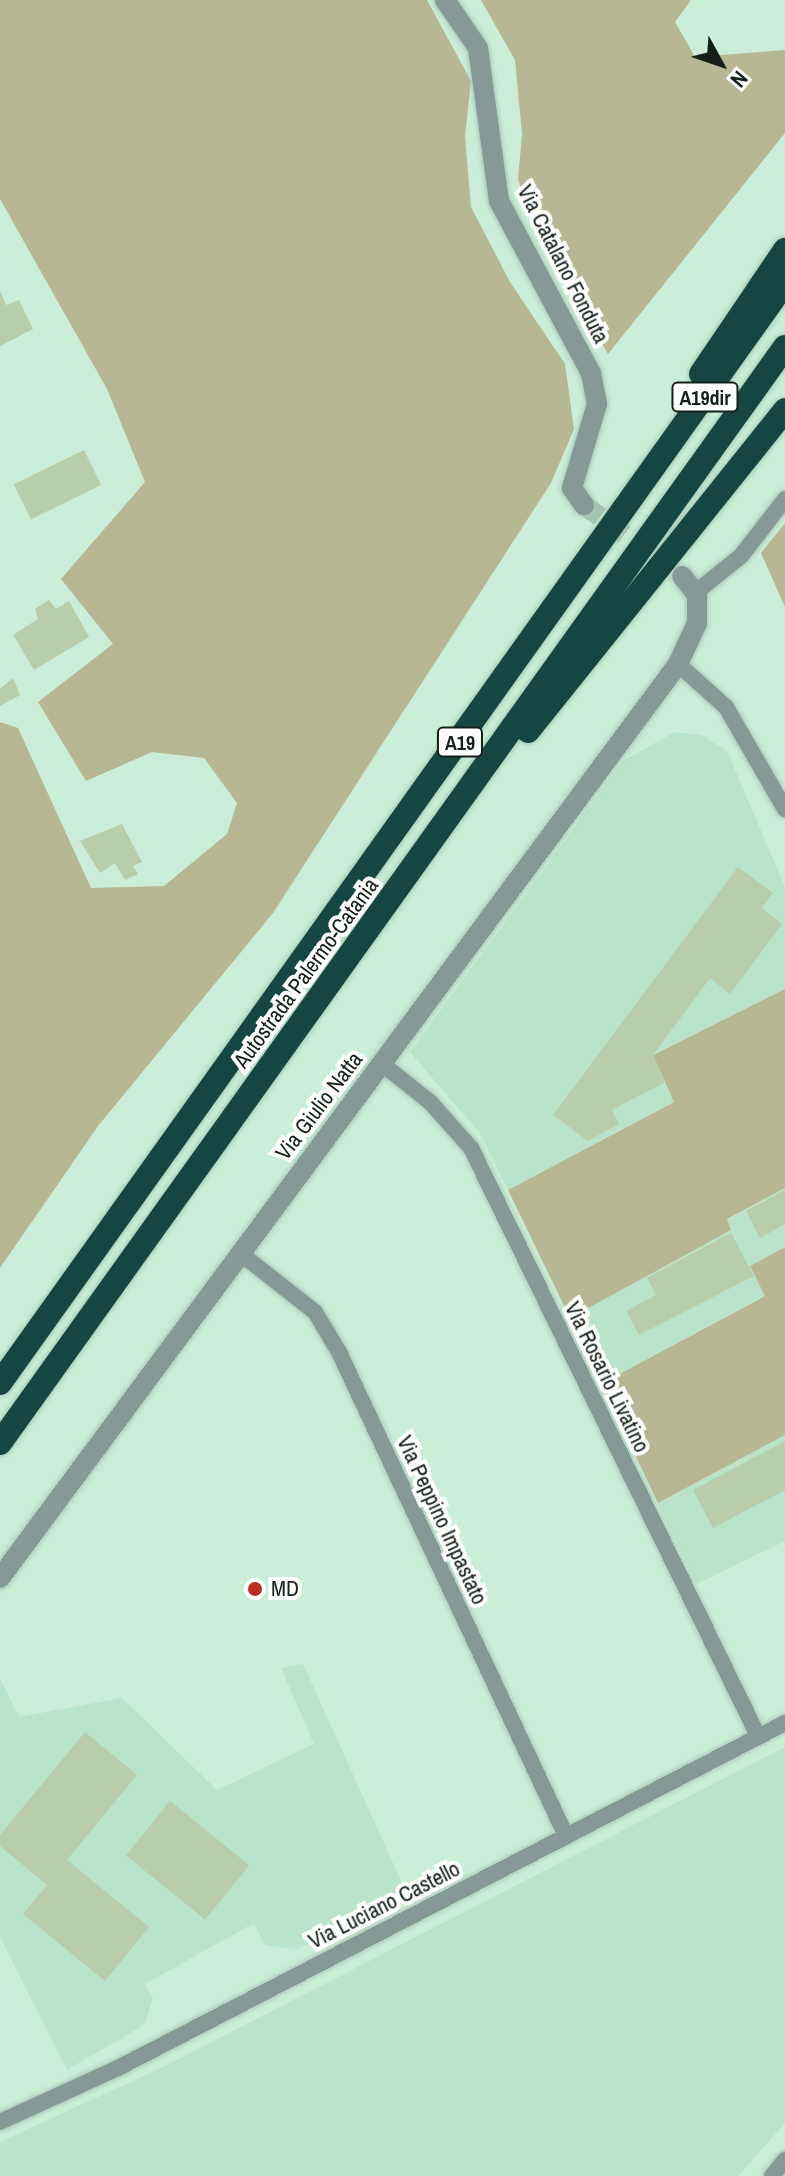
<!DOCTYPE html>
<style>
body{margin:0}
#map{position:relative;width:785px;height:2176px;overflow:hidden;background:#caeed8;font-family:"Archivo Narrow",sans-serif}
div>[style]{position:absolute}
.built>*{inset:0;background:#b9e4ca}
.green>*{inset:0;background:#b7b793}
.building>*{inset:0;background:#b8cdaa;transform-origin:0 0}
.tertiary-tunnel>*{height:20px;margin-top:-10px;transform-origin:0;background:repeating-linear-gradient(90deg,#a5c5b2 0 20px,transparent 0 30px)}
.roads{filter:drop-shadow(0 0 2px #a9c9b6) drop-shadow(0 0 2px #a9c9b6)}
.minor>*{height:16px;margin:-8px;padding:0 8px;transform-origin:8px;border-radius:8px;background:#859996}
.tertiary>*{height:20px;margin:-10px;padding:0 10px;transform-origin:10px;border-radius:10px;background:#859996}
.motorway>*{height:24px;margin:-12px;padding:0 12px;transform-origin:12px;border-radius:12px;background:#164641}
.dots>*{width:22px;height:22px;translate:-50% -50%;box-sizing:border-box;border:4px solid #fff;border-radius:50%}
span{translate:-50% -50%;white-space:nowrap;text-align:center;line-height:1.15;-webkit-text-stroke:8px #fff;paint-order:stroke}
.shield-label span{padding:2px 6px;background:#fff;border:2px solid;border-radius:6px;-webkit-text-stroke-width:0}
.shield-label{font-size:20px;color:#132119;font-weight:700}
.street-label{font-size:22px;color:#132119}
.poi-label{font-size:22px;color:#132119}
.left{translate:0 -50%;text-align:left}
.north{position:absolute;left:681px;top:24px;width:80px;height:80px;-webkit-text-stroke:6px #fff;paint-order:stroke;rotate:130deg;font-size:22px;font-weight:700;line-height:32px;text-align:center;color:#132119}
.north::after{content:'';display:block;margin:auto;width:28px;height:36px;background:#132119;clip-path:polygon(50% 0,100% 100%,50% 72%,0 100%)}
</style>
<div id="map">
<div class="built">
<div style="clip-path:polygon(675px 732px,701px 735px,727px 751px,785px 887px,785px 989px,653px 1054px,675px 1101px,508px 1190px,481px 1135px,410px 1052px,624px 760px)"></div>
<div style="clip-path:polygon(785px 1188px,785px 1247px,750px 1266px,765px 1295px,601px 1384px,570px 1318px,730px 1230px,727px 1220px)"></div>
<div style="clip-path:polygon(785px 1435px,785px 1541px,697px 1584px,658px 1503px)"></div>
<div style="clip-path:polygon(303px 1664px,407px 1894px,296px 1950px,265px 1945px,254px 1923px,145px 1984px,153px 1998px,144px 2025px,67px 2070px,0 1937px,0 1678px,19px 1717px,122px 1698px,217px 1790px,314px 1744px,281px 1668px)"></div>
<div style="clip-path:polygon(785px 1747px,785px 2123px,738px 2176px,0 2176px,0 2142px,159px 2069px)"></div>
</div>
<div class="green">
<div style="clip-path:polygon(0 0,427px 0,471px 81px,465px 137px,471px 207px,510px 282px,565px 364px,574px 429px,551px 483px,273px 913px,98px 1126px,0 1268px,0 722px,18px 728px,91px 888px,164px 886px,227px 834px,237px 803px,204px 758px,152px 752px,86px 781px,38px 702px,113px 644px,61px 579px,145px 482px,107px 389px,0 199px)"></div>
<div style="clip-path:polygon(481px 0,691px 0,675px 22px,695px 57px,785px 50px,785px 133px,608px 354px,535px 227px,518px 180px,522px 134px,515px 60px)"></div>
<div style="clip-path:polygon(785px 523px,785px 607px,761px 553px)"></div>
<div style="clip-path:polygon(785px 989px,785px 1188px,727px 1219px,731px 1230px,570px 1318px,508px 1190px,674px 1102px,653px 1055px)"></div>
<div style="clip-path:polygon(785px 1247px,785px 1435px,658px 1503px,601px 1384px,765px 1296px,750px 1266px)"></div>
</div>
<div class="building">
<div style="clip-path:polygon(0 291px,6px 305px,19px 300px,33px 329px,0 346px)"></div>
<div style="left:84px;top:450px;width:39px;height:78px;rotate:64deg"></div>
<div style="clip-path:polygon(49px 600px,56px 609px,69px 601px,89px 637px,34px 670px,13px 635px,38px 619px,35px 609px)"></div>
<div style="clip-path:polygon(13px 678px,20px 695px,0 706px,0 689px)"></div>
<div style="clip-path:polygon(122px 824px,142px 862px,133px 866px,138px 874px,125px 880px,115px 863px,100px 873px,80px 841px)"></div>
<div style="clip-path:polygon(738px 867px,773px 893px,762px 908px,782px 924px,730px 994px,710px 978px,653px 1055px,665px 1082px,612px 1110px,619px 1124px,588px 1141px,553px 1115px)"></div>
<div style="clip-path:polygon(785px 1190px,785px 1224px,760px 1238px,746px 1211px)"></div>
<div style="clip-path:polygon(731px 1233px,754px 1276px,639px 1335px,626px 1311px,656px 1295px,647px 1278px)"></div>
<div style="clip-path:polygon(785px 1441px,785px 1490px,713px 1528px,693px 1490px)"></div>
<div style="clip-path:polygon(85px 1732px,137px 1775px,67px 1860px,149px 1927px,105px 1981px,23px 1914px,47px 1885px,0 1846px,0 1835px)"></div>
<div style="left:170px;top:1801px;width:102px;height:70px;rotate:39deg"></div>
</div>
<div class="tertiary-tunnel">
<div style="left:584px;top:505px;width:113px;rotate:36.4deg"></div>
</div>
<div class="roads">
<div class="minor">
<div style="left:695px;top:593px;width:59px;rotate:-38.8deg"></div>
<div style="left:741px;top:556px;width:72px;rotate:-52.3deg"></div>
<div style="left:678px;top:664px;width:64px;rotate:41.9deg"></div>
<div style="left:726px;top:707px;width:118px;rotate:60deg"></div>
<div style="left:381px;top:1063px;width:63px;rotate:38.5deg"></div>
<div style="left:430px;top:1102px;width:62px;rotate:48.3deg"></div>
<div style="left:471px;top:1148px;width:654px;rotate:63.98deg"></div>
<div style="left:240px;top:1253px;width:95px;rotate:38.2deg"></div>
<div style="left:315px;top:1312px;width:47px;rotate:59deg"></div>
<div style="left:339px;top:1352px;width:535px;rotate:64.87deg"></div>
<div style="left:0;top:2122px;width:130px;rotate:-24.6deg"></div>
<div style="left:118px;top:2068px;width:751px;rotate:-27.35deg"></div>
<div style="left:772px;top:2176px;width:21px;rotate:-51deg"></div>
</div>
<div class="tertiary">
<div style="left:445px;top:0;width:58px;rotate:55.5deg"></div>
<div style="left:478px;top:48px;width:154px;rotate:82.2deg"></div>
<div style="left:499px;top:201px;width:195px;rotate:61.9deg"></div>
<div style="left:591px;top:373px;width:32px;rotate:79deg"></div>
<div style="left:597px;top:404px;width:88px;rotate:106.6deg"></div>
<div style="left:572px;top:488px;width:21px;rotate:55deg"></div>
<div style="left:0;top:1578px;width:1138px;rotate:-53.43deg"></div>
<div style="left:678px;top:664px;width:45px;rotate:-65.1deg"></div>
<div style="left:697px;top:623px;width:28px;rotate:-90deg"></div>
<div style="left:697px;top:595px;width:24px;rotate:-128deg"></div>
</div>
<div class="motorway">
<div style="left:701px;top:374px;width:150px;rotate:-55.9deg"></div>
<div style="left:528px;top:731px;width:411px;rotate:-51.3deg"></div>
<div style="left:0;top:1383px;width:1351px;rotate:-54.49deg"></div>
<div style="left:0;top:1443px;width:1348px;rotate:-54.39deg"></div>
</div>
</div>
<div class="dots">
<div style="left:255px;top:1589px;background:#ba2d22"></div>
</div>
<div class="shield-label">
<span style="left:705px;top:397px">A19dir</span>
<span style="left:460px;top:742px">A19</span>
</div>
<div class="street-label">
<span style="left:563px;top:264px;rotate:63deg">Via Catalano Fonduta</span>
<span style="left:306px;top:973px;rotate:-54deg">Autostrada Palermo-Catania</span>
<span style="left:319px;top:1106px;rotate:-53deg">Via Giulio Natta</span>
<span style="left:607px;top:1377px;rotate:64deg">Via Rosario Livatino</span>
<span style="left:442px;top:1520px;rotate:65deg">Via Peppino Impastato</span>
<span style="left:384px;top:1905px;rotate:-27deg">Via Luciano Castello</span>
</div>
<div class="poi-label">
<span class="left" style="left:271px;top:1589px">MD</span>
</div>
<div class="north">N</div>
</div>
